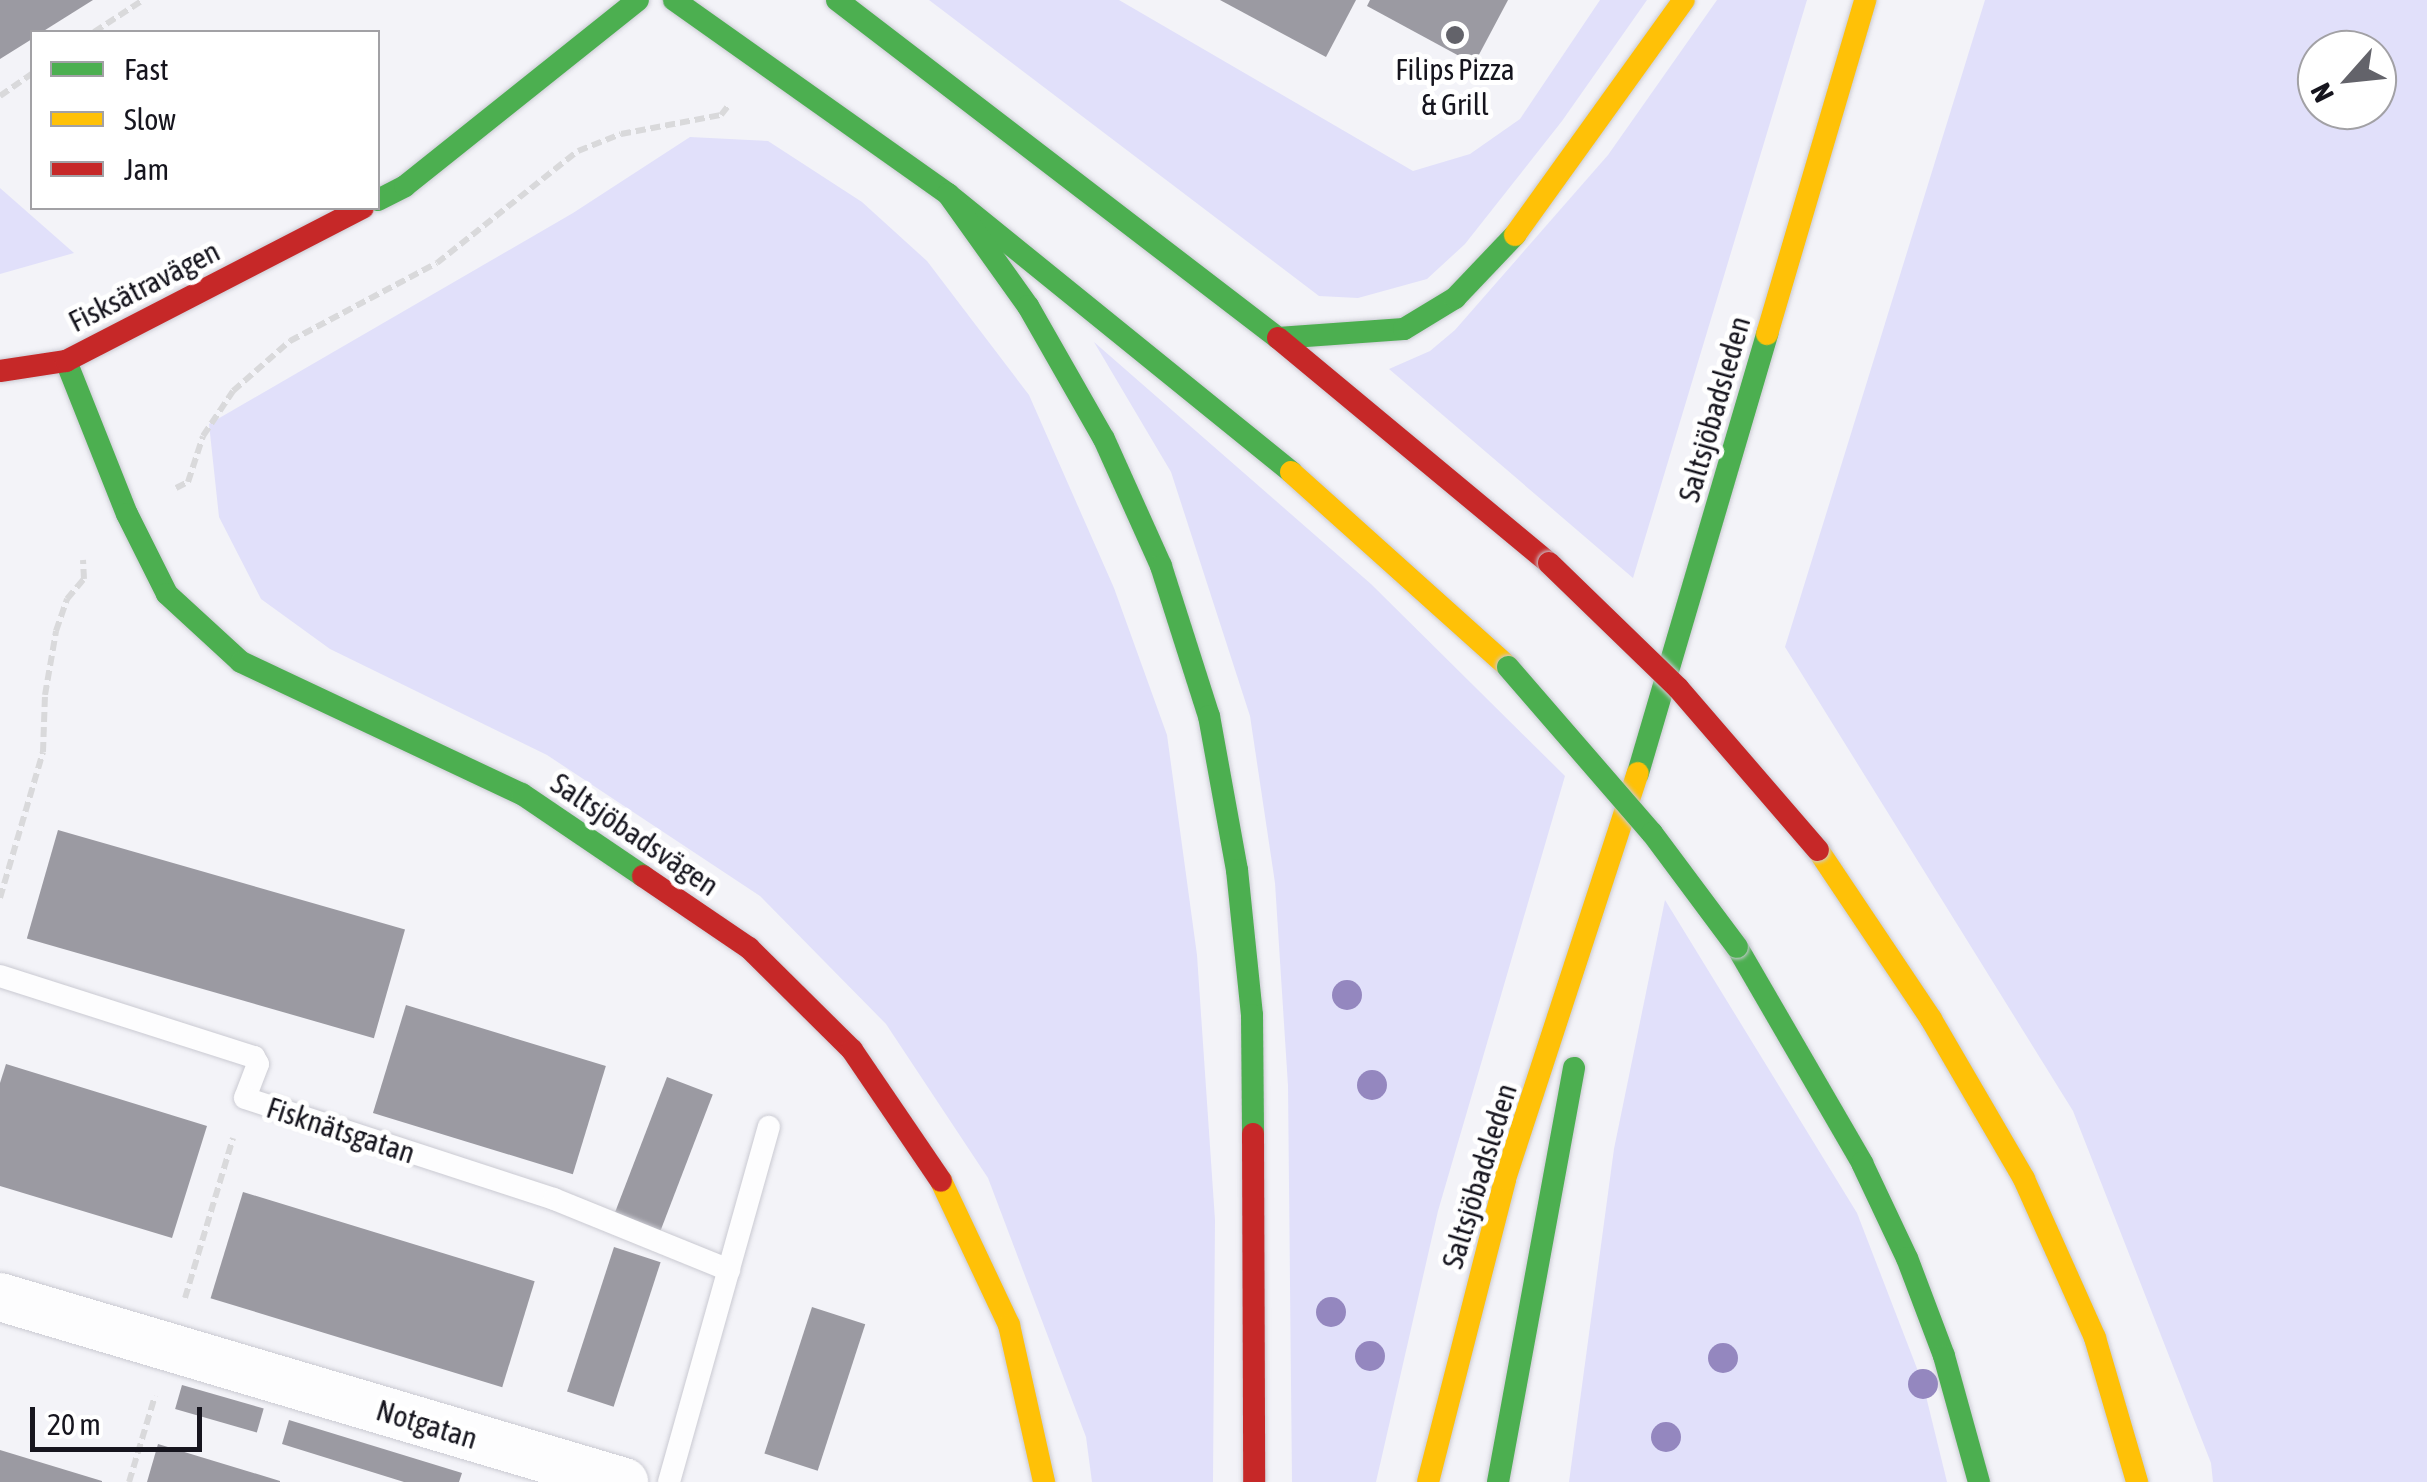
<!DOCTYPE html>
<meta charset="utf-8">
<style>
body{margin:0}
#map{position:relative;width:2427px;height:1482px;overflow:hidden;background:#f3f3f8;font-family:"Asap Condensed",sans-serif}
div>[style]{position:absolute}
.green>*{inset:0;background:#e1e0fa}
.building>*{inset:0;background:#9b9aa2;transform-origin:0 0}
.path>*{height:6px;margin-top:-3px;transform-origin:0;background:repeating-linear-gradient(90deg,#d9d9db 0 10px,transparent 0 15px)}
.roads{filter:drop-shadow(0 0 2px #cacad2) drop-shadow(0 0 2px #cacad2)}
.lane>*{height:22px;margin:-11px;padding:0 11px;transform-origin:11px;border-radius:11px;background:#fdfdfe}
.street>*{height:48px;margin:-24px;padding:0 24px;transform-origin:24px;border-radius:24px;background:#fdfdfe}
.fast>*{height:22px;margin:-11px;padding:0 11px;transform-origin:11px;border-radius:11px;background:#4caf50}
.slow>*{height:22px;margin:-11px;padding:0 11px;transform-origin:11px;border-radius:11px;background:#ffc107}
.jam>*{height:22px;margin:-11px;padding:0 11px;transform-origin:11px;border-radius:11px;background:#c62828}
.bridges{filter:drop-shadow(0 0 2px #cacad2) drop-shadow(0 0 2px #cacad2)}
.fast-bridge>*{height:22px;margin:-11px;padding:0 11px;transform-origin:11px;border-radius:11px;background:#4caf50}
.jam-bridge>*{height:22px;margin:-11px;padding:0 11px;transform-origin:11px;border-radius:11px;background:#c62828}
.trees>*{width:30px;height:30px;margin:-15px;border-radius:50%;background:#9487bf}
.dots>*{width:28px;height:28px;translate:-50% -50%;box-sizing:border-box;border:5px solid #fff;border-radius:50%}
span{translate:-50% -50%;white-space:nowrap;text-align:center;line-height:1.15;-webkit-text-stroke:10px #fff;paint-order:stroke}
.poi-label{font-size:30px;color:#16151e}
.street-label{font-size:30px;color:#16151e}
.legend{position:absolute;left:30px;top:30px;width:350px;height:180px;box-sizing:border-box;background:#fff;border:2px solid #a2a1a5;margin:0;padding:12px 18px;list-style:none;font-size:30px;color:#16151e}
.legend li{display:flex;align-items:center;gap:20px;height:50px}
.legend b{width:50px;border:2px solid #a2a1a5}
.north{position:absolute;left:2297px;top:30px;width:100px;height:100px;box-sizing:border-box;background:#fff;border:2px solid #a2a1a5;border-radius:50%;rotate:243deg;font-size:28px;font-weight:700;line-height:40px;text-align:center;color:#16151e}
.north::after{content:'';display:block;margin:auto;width:35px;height:45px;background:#63636a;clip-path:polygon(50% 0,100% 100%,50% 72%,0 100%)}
.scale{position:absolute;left:30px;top:1407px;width:172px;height:45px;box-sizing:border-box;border:5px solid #16151e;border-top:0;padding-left:12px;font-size:30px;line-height:35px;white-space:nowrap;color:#16151e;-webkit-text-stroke:8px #fff;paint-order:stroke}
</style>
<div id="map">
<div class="green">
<div style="clip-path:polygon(929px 0,1119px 0,1413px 171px,1470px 154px,1520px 119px,1600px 0,1647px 0,1562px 121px,1465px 244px,1427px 279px,1358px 298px,1319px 296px)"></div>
<div style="clip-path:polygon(1717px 0,1807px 0,1633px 578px,1389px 369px,1430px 351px,1455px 330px,1608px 155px)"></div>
<div style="clip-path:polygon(evenodd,1985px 0,2427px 0,2427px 1482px,2213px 1482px,2211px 1463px,2073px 1111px,1785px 647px,1985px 0,2317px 50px,2377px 50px,2377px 110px,2317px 110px,2317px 50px)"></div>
<div style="clip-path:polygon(690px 137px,768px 141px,862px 202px,927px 261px,1029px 395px,1114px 588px,1167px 735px,1197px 955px,1215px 1220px,1213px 1482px,1092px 1482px,1086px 1437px,988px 1178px,886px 1024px,760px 896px,547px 755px,330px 649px,261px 599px,219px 517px,209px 424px,573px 213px)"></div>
<div style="clip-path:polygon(0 188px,74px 253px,0 274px)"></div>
<div style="clip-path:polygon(1094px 342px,1371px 584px,1565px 776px,1438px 1211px,1376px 1482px,1292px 1482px,1288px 1086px,1275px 883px,1250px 716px,1171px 472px)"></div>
<div style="clip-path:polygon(1665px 900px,1857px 1213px,1923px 1384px,1947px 1482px,1569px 1482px,1614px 1149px)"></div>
</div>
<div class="building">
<div style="clip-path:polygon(0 0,93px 0,42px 32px,32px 32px,32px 39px,0 59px)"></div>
<div style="clip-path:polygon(1220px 0,1356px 0,1326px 57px)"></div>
<div style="clip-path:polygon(1370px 0,1508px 0,1474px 64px,1367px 6px)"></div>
<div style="left:58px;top:830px;width:361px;height:113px;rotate:16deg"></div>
<div style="left:406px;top:1005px;width:209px;height:113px;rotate:17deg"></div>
<div style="clip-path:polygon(6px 1064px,207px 1126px,172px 1238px,0 1186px,0 1083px)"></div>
<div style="left:667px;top:1077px;width:49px;height:149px;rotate:21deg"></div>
<div style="left:243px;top:1192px;width:305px;height:111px;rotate:17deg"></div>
<div style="left:614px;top:1247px;width:49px;height:152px;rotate:18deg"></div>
<div style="left:812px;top:1307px;width:56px;height:154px;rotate:18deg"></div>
<div style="left:182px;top:1385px;width:85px;height:25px;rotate:16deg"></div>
<div style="clip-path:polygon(289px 1420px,462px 1473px,459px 1482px,404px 1482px,282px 1444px)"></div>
<div style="clip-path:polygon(158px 1444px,280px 1481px,280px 1482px,147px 1482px)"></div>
<div style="clip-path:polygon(0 1450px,102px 1481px,102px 1482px,0 1482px)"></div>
</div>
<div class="path">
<div style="left:94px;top:32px;width:59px;rotate:-33.1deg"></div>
<div style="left:0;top:96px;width:39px;rotate:-35deg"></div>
<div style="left:176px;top:488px;width:13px;rotate:-27deg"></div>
<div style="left:188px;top:482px;width:48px;rotate:-71.9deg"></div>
<div style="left:203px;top:436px;width:54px;rotate:-56.3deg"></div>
<div style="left:233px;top:391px;width:76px;rotate:-41.3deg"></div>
<div style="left:290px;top:341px;width:166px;rotate:-28deg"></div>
<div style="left:437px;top:263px;width:180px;rotate:-38.5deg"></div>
<div style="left:578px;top:151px;width:46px;rotate:-21.6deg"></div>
<div style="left:621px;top:134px;width:102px;rotate:-10.8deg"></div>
<div style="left:721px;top:115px;width:11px;rotate:-52deg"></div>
<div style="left:0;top:898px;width:152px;rotate:-73.6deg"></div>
<div style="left:43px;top:752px;width:57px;rotate:-88deg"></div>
<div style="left:45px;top:695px;width:65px;rotate:-80.2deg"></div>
<div style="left:56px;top:631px;width:34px;rotate:-71deg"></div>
<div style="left:67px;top:599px;width:26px;rotate:-50deg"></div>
<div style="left:84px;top:579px;width:19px;rotate:-93deg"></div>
<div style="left:185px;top:1298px;width:167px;rotate:-73.3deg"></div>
<div style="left:129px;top:1482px;width:90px;rotate:-73.2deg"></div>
</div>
<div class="roads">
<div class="lane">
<div style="left:0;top:976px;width:267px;rotate:17.7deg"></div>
<div style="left:254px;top:1057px;width:8px;rotate:60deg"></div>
<div style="left:258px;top:1064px;width:36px;rotate:111deg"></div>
<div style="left:245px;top:1098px;width:325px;rotate:18.1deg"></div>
<div style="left:554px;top:1199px;width:189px;rotate:22.1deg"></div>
<div style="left:669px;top:1482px;width:369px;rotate:-74.3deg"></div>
</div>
<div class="street">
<div style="left:0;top:1297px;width:651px;rotate:16.51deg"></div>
</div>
<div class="fast">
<div style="left:674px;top:0;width:336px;rotate:35.3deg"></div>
<div style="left:948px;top:194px;width:442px;rotate:39deg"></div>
<div style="left:837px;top:0;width:556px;rotate:37.47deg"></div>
<div style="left:1278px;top:338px;width:126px;rotate:-4.1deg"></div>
<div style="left:1404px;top:329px;width:60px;rotate:-31.3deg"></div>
<div style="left:1455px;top:298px;width:87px;rotate:-46.4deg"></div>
<div style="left:948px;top:194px;width:138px;rotate:54.5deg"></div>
<div style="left:1028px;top:306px;width:153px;rotate:60.3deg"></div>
<div style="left:1104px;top:439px;width:139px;rotate:65.8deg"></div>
<div style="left:1161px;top:566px;width:157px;rotate:72.3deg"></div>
<div style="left:1209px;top:716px;width:157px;rotate:79.7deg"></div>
<div style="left:1237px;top:870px;width:146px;rotate:84.1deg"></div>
<div style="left:1252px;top:1015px;width:119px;rotate:89.5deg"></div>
<div style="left:378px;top:200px;width:30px;rotate:-27deg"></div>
<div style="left:405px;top:186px;width:298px;rotate:-38.6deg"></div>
<div style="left:66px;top:361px;width:165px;rotate:68.3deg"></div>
<div style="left:127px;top:514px;width:89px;rotate:63.4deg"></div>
<div style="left:167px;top:594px;width:100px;rotate:42.6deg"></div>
<div style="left:241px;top:662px;width:310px;rotate:25.2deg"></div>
<div style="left:522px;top:794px;width:146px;rotate:34.1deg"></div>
<div style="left:1638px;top:773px;width:458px;rotate:-73.6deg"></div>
<div style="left:1737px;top:947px;width:250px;rotate:59.9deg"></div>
<div style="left:1862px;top:1163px;width:105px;rotate:64.7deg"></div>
<div style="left:1907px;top:1258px;width:105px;rotate:69.3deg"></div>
<div style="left:1944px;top:1356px;width:131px;rotate:74.5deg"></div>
<div style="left:1498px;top:1482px;width:421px;rotate:-79.6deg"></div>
</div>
<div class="slow">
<div style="left:1515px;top:235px;width:289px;rotate:-54.3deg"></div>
<div style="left:1767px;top:334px;width:348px;rotate:-73.6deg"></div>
<div style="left:1291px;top:472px;width:292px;rotate:41.9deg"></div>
<div style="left:1818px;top:850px;width:203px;rotate:56.2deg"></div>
<div style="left:1931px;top:1019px;width:185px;rotate:59.8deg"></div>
<div style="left:2024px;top:1179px;width:174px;rotate:65.9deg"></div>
<div style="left:2095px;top:1338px;width:150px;rotate:73.7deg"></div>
<div style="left:941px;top:1181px;width:159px;rotate:64.7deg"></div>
<div style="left:1009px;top:1325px;width:161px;rotate:77.4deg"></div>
<div style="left:1428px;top:1482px;width:313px;rotate:-75.7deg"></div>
<div style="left:1505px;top:1179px;width:427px;rotate:-71.9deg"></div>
</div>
<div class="jam">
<div style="left:1278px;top:338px;width:352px;rotate:39.7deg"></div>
<div style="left:0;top:371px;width:67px;rotate:-8.6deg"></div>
<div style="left:66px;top:361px;width:334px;rotate:-27.3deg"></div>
<div style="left:643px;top:876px;width:128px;rotate:34.2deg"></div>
<div style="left:749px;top:948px;width:145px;rotate:44.7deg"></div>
<div style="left:852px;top:1050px;width:158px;rotate:55.8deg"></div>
<div style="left:1253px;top:1134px;width:348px;rotate:89.8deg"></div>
</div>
</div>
<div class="bridges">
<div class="fast-bridge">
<div style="left:1508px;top:667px;width:220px;rotate:49.1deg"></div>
<div style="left:1652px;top:833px;width:142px;rotate:53.3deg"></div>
</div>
<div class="jam-bridge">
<div style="left:1549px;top:563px;width:180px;rotate:44.1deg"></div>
<div style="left:1678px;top:688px;width:214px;rotate:49.2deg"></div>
</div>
</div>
<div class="trees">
<div style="left:1347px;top:995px"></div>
<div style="left:1372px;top:1085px"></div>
<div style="left:1331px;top:1312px"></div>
<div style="left:1370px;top:1356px"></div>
<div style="left:1723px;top:1358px"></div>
<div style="left:1923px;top:1384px"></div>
<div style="left:1666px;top:1437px"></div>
</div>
<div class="dots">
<div style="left:1455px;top:35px;background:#63636a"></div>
</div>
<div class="poi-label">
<span style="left:1455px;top:86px">Filips Pizza<br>&amp; Grill</span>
</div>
<div class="street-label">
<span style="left:144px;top:286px;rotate:-27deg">Fisksätravägen</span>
<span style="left:1714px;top:409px;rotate:-74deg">Saltsjöbadsleden</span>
<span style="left:635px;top:834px;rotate:34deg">Saltsjöbadsvägen</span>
<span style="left:341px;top:1130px;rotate:18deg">Fisknätsgatan</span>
<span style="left:1479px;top:1176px;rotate:-73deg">Saltsjöbadsleden</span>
<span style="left:427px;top:1424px;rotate:17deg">Notgatan</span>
</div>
<ul class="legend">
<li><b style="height:12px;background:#4caf50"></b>Fast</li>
<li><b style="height:12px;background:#ffc107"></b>Slow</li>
<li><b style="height:12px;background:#c62828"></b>Jam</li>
</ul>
<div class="north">N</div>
<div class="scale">20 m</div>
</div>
